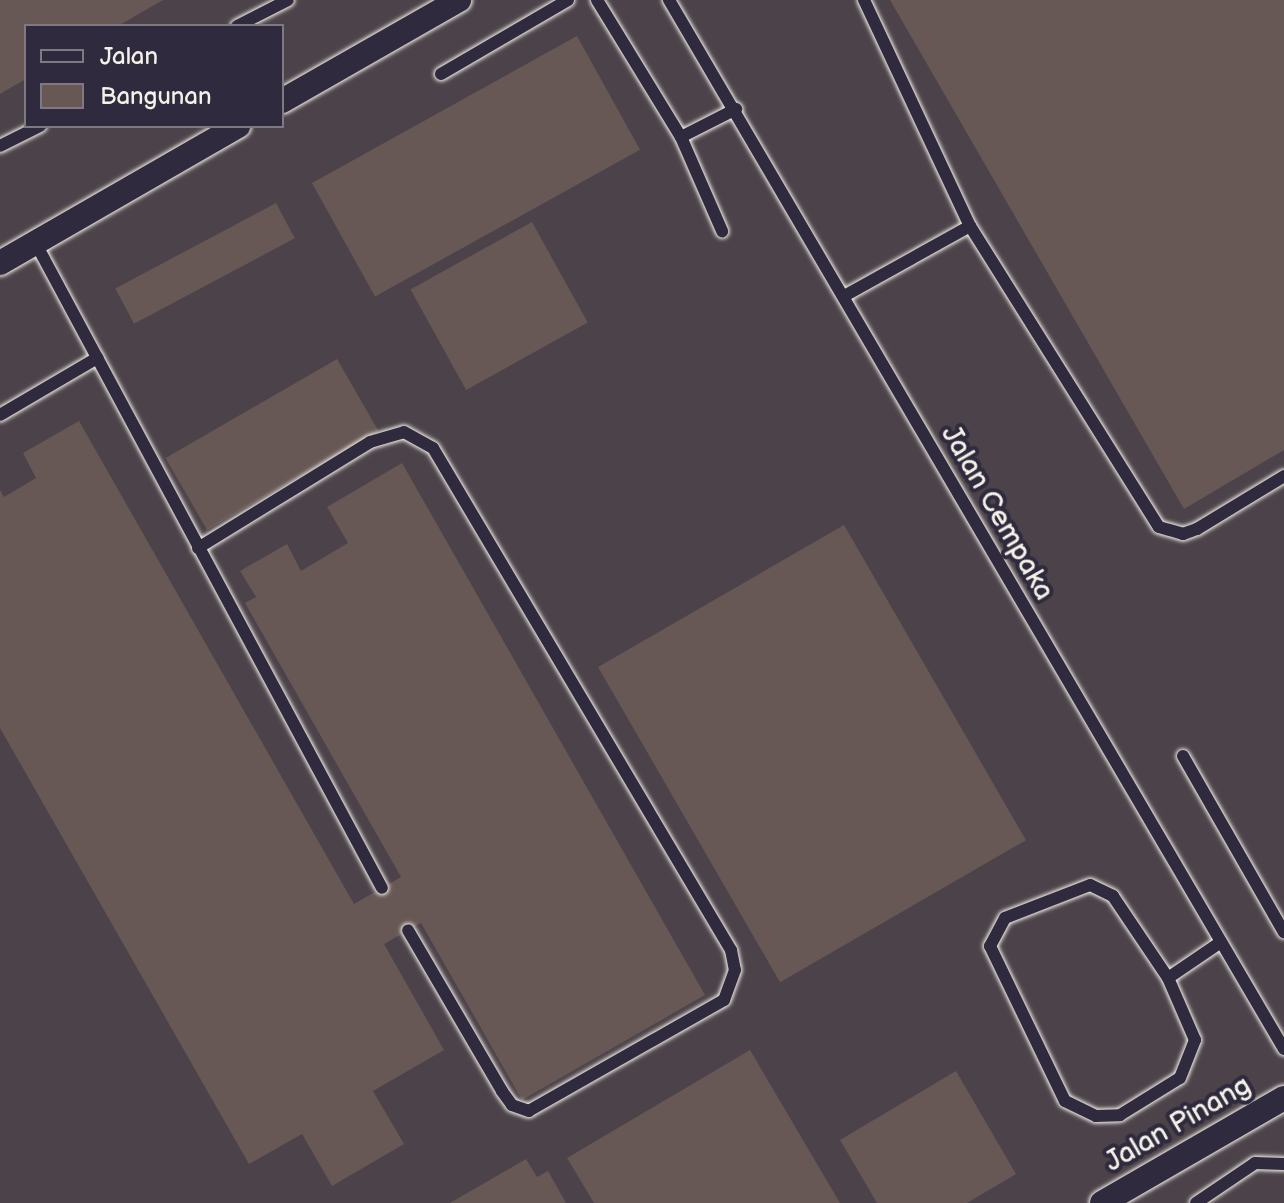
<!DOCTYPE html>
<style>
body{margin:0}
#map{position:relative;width:1284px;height:1203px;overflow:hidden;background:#403844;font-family:"Balsamiq Sans",sans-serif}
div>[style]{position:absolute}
.built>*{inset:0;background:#4c4249}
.building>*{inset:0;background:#675855;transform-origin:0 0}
.roads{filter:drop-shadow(0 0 2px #f4f1e8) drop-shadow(0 0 2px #f4f1e8)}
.service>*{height:12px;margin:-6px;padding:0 6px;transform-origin:6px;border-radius:6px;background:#2f2a3d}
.minor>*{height:24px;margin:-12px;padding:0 12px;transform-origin:12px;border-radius:12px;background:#2f2a3d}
span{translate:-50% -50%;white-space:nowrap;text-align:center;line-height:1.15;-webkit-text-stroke:8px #2f2a3d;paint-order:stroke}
.street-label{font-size:28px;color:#f4f1e8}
.legend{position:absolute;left:24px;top:24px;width:260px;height:104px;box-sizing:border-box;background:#2f2a3d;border:2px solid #7e7a81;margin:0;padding:10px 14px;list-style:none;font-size:24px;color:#f4f1e8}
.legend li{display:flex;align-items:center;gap:16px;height:40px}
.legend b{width:40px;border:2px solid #7e7a81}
</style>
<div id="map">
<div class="built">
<div style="clip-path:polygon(evenodd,0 0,1284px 0,1284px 1203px,0 1203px,0 0,26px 26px,282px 26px,282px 126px,26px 126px,26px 26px)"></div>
</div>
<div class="building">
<div style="clip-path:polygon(0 0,163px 0,118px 26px,26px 26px,26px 79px,0 94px)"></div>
<div style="clip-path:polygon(890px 0,1284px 0,1284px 450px,1184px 509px)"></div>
<div style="left:577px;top:36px;width:130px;height:303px;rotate:61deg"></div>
<div style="left:276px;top:203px;width:40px;height:182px;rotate:62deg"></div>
<div style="left:532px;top:222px;width:115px;height:139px;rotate:61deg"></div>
<div style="left:337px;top:359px;width:83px;height:198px;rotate:60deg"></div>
<div style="clip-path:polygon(79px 421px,354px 904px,401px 877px,245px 603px,256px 597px,240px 571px,287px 544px,301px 571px,348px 543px,327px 507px,402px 463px,705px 995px,522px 1100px,421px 923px,384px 944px,444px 1050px,373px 1091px,404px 1144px,332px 1186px,302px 1134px,249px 1164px,0 728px,0 490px,4px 497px,36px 478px,23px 453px)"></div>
<div style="left:844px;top:525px;width:364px;height:284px;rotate:60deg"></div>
<div style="clip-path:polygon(750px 1050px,840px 1203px,594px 1203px,567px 1158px)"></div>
<div style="clip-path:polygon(956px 1071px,1016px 1174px,967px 1203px,877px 1203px,840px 1140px)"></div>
<div style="clip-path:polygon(526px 1159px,537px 1177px,548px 1171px,566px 1203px,450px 1203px)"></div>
</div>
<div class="roads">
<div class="service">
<div style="left:597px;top:0;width:161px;rotate:58.5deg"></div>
<div style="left:681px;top:137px;width:62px;rotate:-27deg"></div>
<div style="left:669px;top:0;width:1216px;rotate:59.62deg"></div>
<div style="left:864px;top:0;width:250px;rotate:64.9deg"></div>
<div style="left:237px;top:26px;width:57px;rotate:-27deg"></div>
<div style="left:441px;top:74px;width:147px;rotate:-30.2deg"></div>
<div style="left:681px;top:137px;width:103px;rotate:66.4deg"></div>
<div style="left:0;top:146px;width:45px;rotate:-26.6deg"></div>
<div style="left:35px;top:242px;width:733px;rotate:61.76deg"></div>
<div style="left:846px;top:295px;width:142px;rotate:-29.1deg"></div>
<div style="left:970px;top:226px;width:355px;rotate:57.9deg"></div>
<div style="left:1159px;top:527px;width:25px;rotate:16deg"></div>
<div style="left:1183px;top:534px;width:15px;rotate:-20deg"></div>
<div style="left:1197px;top:529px;width:102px;rotate:-31.3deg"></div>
<div style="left:0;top:415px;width:113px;rotate:-30.4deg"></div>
<div style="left:198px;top:548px;width:202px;rotate:-31.6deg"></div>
<div style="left:370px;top:442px;width:35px;rotate:-16deg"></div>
<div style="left:404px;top:432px;width:33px;rotate:29deg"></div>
<div style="left:433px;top:448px;width:584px;rotate:59.31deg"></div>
<div style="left:731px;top:950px;width:20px;rotate:79deg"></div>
<div style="left:735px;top:970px;width:32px;rotate:110deg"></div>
<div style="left:724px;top:1000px;width:224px;rotate:150.4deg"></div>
<div style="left:529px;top:1111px;width:18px;rotate:-161deg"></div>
<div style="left:512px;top:1105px;width:17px;rotate:-126deg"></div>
<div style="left:502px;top:1091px;width:186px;rotate:-120.3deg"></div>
<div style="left:1183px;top:756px;width:203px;rotate:60.2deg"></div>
<div style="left:1168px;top:978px;width:99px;rotate:-123.9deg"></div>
<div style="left:1113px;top:896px;width:25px;rotate:-154deg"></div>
<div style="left:1090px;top:885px;width:91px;rotate:158.8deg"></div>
<div style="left:1005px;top:918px;width:32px;rotate:118deg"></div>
<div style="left:990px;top:946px;width:172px;rotate:64.2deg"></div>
<div style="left:1065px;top:1101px;width:34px;rotate:26deg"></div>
<div style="left:1096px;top:1116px;width:24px;rotate:-2deg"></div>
<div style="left:1120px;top:1115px;width:70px;rotate:-31.7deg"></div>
<div style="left:1180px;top:1078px;width:41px;rotate:-68.5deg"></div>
<div style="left:1195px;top:1040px;width:68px;rotate:-113.5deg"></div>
<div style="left:1168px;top:978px;width:64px;rotate:-34.2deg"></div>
<div style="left:1196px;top:1203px;width:71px;rotate:-34.1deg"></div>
<div style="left:1255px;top:1163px;width:29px;rotate:2deg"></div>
</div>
<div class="minor">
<div style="left:282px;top:101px;width:204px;rotate:-29.7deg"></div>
<div style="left:0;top:263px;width:275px;rotate:-29.9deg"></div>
<div style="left:1102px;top:1203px;width:210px;rotate:-30deg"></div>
</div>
</div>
<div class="street-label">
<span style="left:997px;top:513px;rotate:60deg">Jalan Cempaka</span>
<span style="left:1178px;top:1124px;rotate:-30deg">Jalan Pinang</span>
</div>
<ul class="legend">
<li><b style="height:10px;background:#2f2a3d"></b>Jalan</li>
<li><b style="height:22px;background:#675855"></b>Bangunan</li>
</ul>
</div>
